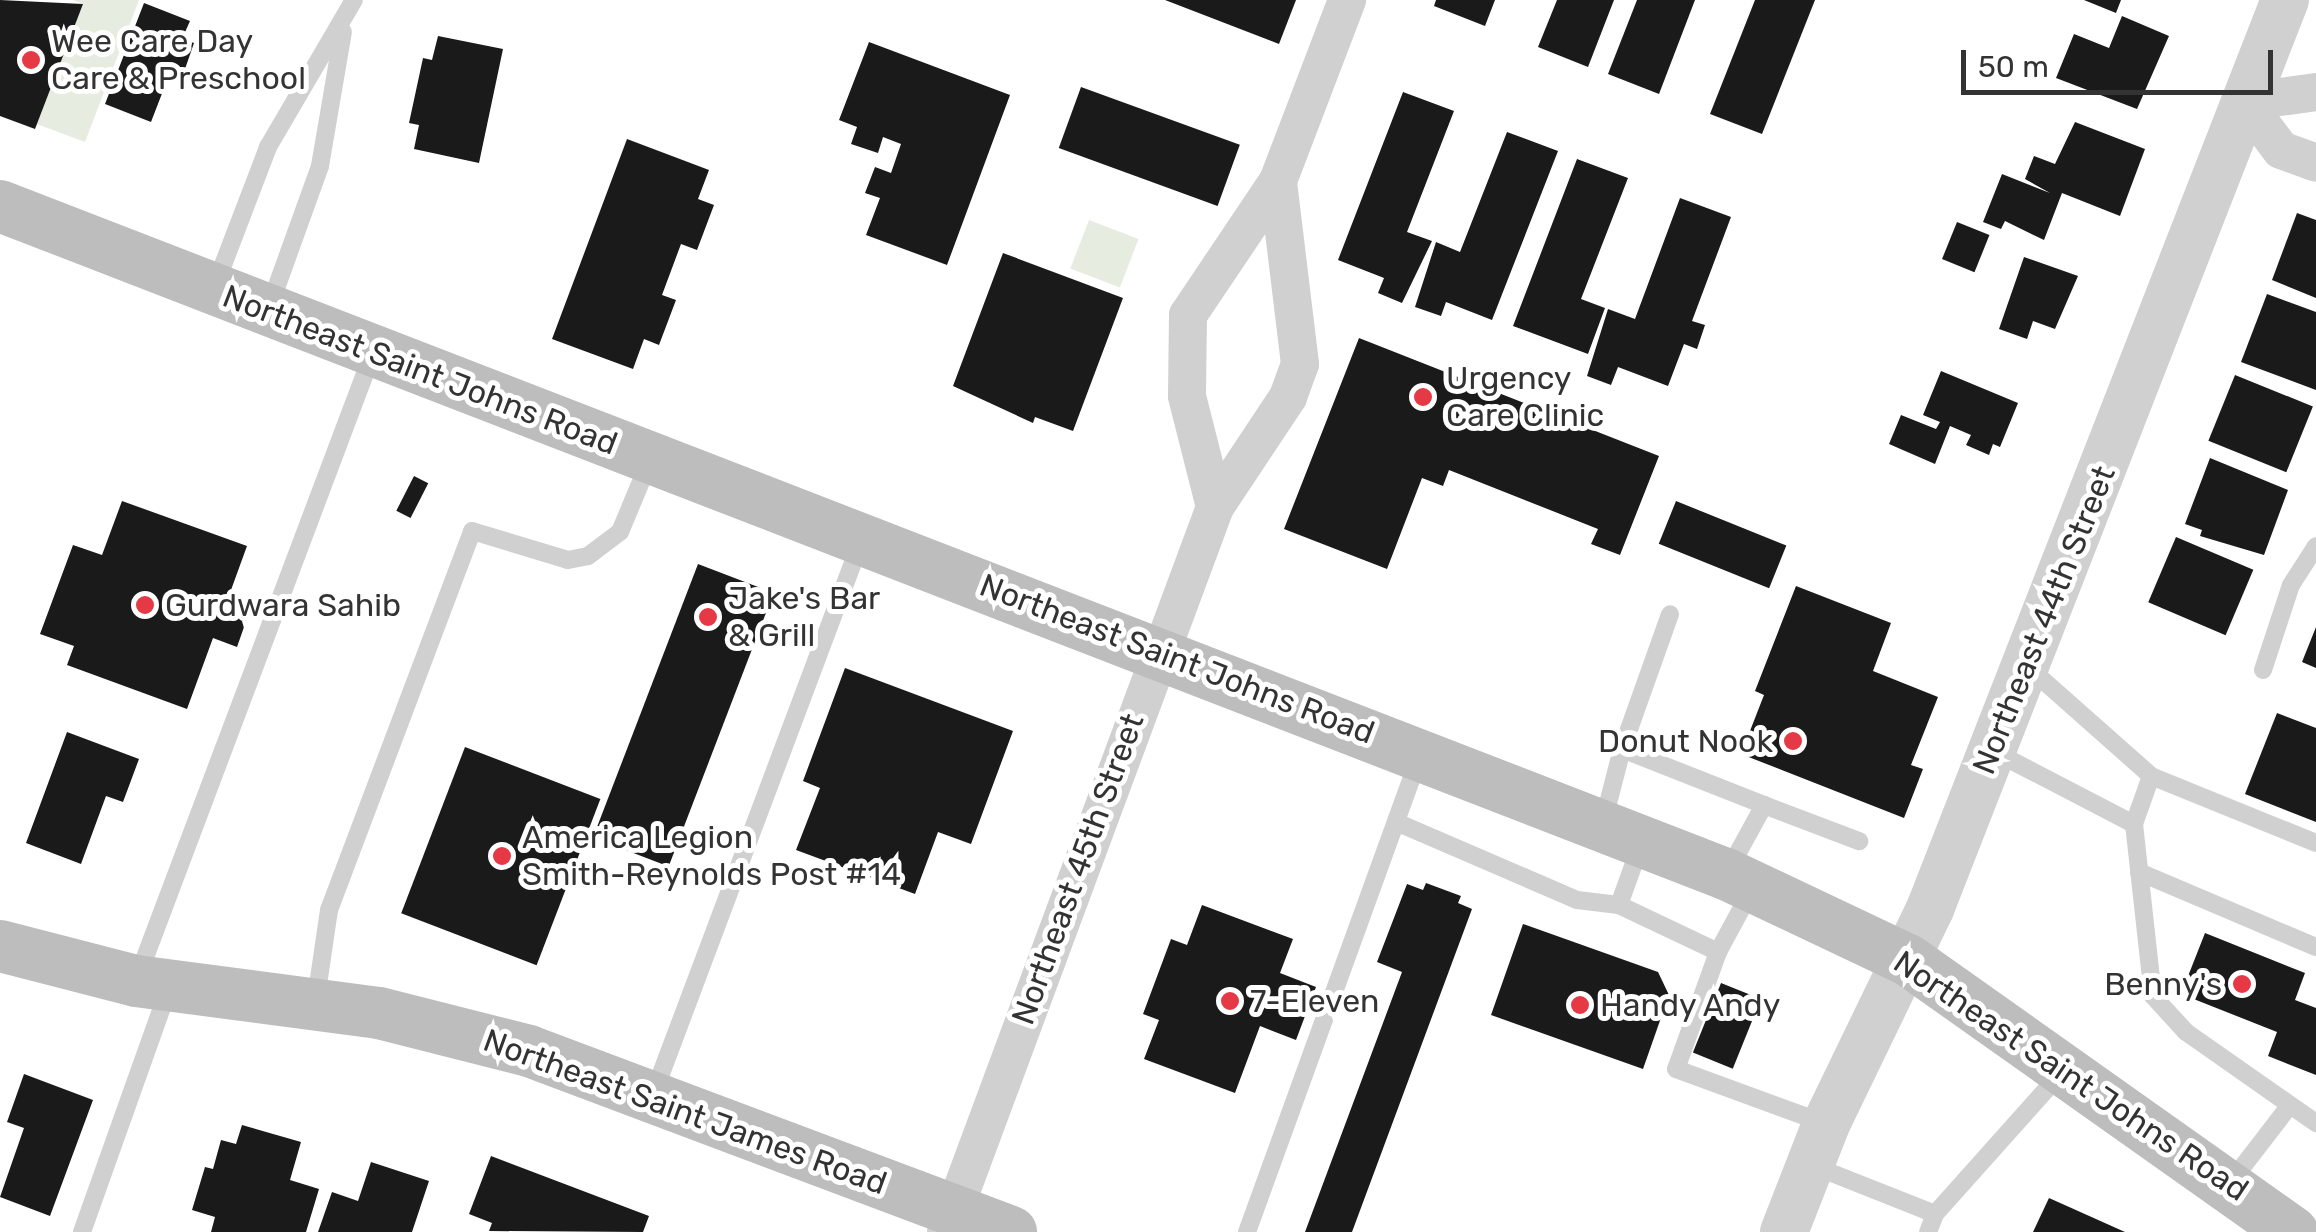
<!DOCTYPE html>
<style>
body{margin:0}
#map{position:relative;width:2316px;height:1232px;overflow:hidden;background:#fff;font-family:Rubik,sans-serif}
div>[style]{position:absolute}
.green>*{inset:0;background:#e6ecdf;transform-origin:0 0}
.building>*{inset:0;background:#1a1a1a;transform-origin:0 0}
.service>*{height:18px;margin:-9px;padding:0 9px;transform-origin:9px;border-radius:9px;background:#d0d0d0}
.minor>*{height:38px;margin:-19px;padding:0 19px;transform-origin:19px;border-radius:19px;background:#d0d0d0}
.tertiary>*{height:48px;margin:-24px;padding:0 24px;transform-origin:24px;border-radius:24px;background:#d0d0d0}
.secondary>*{height:52px;margin:-26px;padding:0 26px;transform-origin:26px;border-radius:26px;background:#bdbdbd}
.dots>*{width:28px;height:28px;translate:-50% -50%;box-sizing:border-box;border:5px solid #fff;border-radius:50%}
span{translate:-50% -50%;white-space:nowrap;text-align:center;line-height:1.15;-webkit-text-stroke:10px #fff;paint-order:stroke}
.poi-label{font-size:32px;color:#333}
.left{translate:0 -50%;text-align:left}
.right{translate:-100% -50%;text-align:right}
.street-label{font-size:32px;color:#333}
.scale{position:absolute;left:1961px;top:50px;width:312px;height:45px;box-sizing:border-box;border:5px solid #333;border-top:0;padding-left:12px;font-size:30px;line-height:35px;white-space:nowrap;color:#333;-webkit-text-stroke:8px #fff;paint-order:stroke}
</style>
<div id="map">
<div class="green">
<div style="clip-path:polygon(73px 0,139px 0,85px 142px,37px 124px,83px 4px)"></div>
<div style="left:1089px;top:220px;width:53px;height:52px;rotate:21deg"></div>
</div>
<div class="building">
<div style="clip-path:polygon(0 0,83px 4px,35px 129px,0 116px)"></div>
<div style="clip-path:polygon(1165px 0,1296px 0,1279px 44px)"></div>
<div style="clip-path:polygon(1436px 0,1495px 0,1485px 26px,1434px 6px)"></div>
<div style="clip-path:polygon(1557px 0,1614px 0,1588px 67px,1538px 47px)"></div>
<div style="clip-path:polygon(1637px 0,1695px 0,1659px 94px,1608px 74px)"></div>
<div style="clip-path:polygon(1755px 0,1815px 0,1762px 134px,1710px 114px)"></div>
<div style="clip-path:polygon(2084px 0,2121px 0,2116px 13px)"></div>
<div style="clip-path:polygon(144px 3px,190px 21px,182px 39px,194px 43px,185px 69px,173px 65px,151px 122px,105px 104px)"></div>
<div style="clip-path:polygon(2122px 16px,2169px 36px,2137px 109px,2056px 78px,2074px 34px,2109px 48px)"></div>
<div style="clip-path:polygon(438px 36px,503px 49px,479px 163px,414px 149px,419px 125px,409px 123px,423px 58px,432px 60px)"></div>
<div style="clip-path:polygon(869px 42px,1010px 95px,947px 265px,866px 235px,880px 198px,865px 193px,875px 167px,891px 173px,901px 144px,883px 137px,878px 153px,851px 144px,857px 127px,839px 120px)"></div>
<div style="left:1081px;top:87px;width:169px;height:65px;rotate:20deg"></div>
<div style="clip-path:polygon(1403px 92px,1454px 111px,1407px 232px,1432px 241px,1402px 303px,1378px 293px,1384px 278px,1338px 260px)"></div>
<div style="clip-path:polygon(2075px 122px,2145px 149px,2120px 216px,2062px 193px,2044px 240px,2005px 221px,2001px 229px,1983px 222px,2002px 174px,2050px 193px,2025px 179px,2034px 156px,2055px 164px)"></div>
<div style="clip-path:polygon(1507px 132px,1558px 151px,1492px 320px,1446px 302px,1441px 316px,1415px 307px,1436px 242px,1460px 252px)"></div>
<div style="clip-path:polygon(627px 139px,709px 170px,698px 199px,714px 205px,697px 250px,681px 244px,662px 295px,676px 300px,659px 345px,644px 339px,633px 369px,552px 339px)"></div>
<div style="clip-path:polygon(1577px 159px,1628px 178px,1581px 299px,1605px 308px,1588px 354px,1513px 326px)"></div>
<div style="clip-path:polygon(1680px 198px,1731px 217px,1692px 321px,1705px 325px,1697px 349px,1684px 344px,1668px 386px,1618px 367px,1611px 385px,1587px 376px,1608px 309px,1635px 319px)"></div>
<div style="clip-path:polygon(2297px 213px,2316px 220px,2316px 298px,2272px 280px)"></div>
<div style="left:1957px;top:222px;width:35px;height:40px;rotate:22deg"></div>
<div style="clip-path:polygon(1003px 253px,1123px 298px,1073px 431px,1035px 417px,1033px 423px,953px 386px)"></div>
<div style="clip-path:polygon(2024px 257px,2078px 276px,2055px 329px,2033px 321px,2027px 339px,1999px 329px)"></div>
<div style="clip-path:polygon(2267px 294px,2316px 312px,2316px 390px,2241px 362px)"></div>
<div style="clip-path:polygon(1359px 338px,1659px 456px,1620px 555px,1591px 544px,1598px 529px,1449px 470px,1443px 486px,1422px 478px,1387px 569px,1284px 529px)"></div>
<div style="clip-path:polygon(1941px 371px,2018px 403px,2000px 447px,1993px 444px,1989px 455px,1966px 445px,1971px 435px,1950px 426px,1935px 464px,1889px 444px,1901px 415px,1936px 429px,1940px 422px,1923px 415px)"></div>
<div style="left:2235px;top:375px;width:84px;height:71px;rotate:22deg"></div>
<div style="clip-path:polygon(2210px 458px,2288px 490px,2264px 555px,2200px 536px,2202px 530px,2185px 524px)"></div>
<div style="left:414px;top:476px;width:16px;height:39px;rotate:27deg"></div>
<div style="clip-path:polygon(122px 501px,247px 546px,227px 601px,250px 610px,237px 647px,213px 638px,187px 709px,67px 665px,74px 646px,40px 634px,73px 545px,102px 555px)"></div>
<div style="left:1676px;top:501px;width:119px;height:46px;rotate:22deg"></div>
<div style="left:2176px;top:537px;width:84px;height:71px;rotate:23deg"></div>
<div style="left:698px;top:564px;width:81px;height:293px;rotate:21deg"></div>
<div style="clip-path:polygon(1796px 586px,1891px 623px,1873px 671px,1938px 697px,1911px 765px,1923px 769px,1904px 818px,1741px 754px,1764px 695px,1755px 691px)"></div>
<div style="clip-path:polygon(2316px 627px,2316px 668px,2302px 662px)"></div>
<div style="clip-path:polygon(845px 668px,1013px 731px,971px 844px,938px 832px,915px 894px,796px 850px,820px 788px,803px 781px)"></div>
<div style="clip-path:polygon(2277px 713px,2316px 728px,2316px 822px,2245px 794px)"></div>
<div style="clip-path:polygon(67px 732px,139px 759px,123px 802px,106px 796px,81px 864px,26px 843px)"></div>
<div style="left:465px;top:747px;width:145px;height:178px;rotate:21deg"></div>
<div style="clip-path:polygon(1426px 883px,1461px 896px,1458px 903px,1472px 909px,1352px 1232px,1305px 1232px,1402px 972px,1377px 962px,1407px 884px,1423px 890px)"></div>
<div style="clip-path:polygon(1202px 905px,1293px 939px,1280px 973px,1316px 987px,1296px 1040px,1260px 1026px,1235px 1093px,1144px 1059px,1159px 1020px,1143px 1014px,1171px 939px,1187px 945px)"></div>
<div style="clip-path:polygon(1523px 924px,1658px 972px,1669px 995px,1643px 1069px,1491px 1015px)"></div>
<div style="clip-path:polygon(2205px 933px,2305px 973px,2295px 1000px,2316px 1008px,2316px 1075px,2268px 1056px,2277px 1032px,2181px 994px)"></div>
<div style="left:1721px;top:983px;width:43px;height:75px;rotate:22deg"></div>
<div style="clip-path:polygon(24px 1074px,93px 1100px,50px 1216px,0 1197px,24px 1128px,7px 1122px)"></div>
<div style="clip-path:polygon(242px 1125px,301px 1142px,290px 1180px,319px 1189px,306px 1232px,211px 1232px,215px 1217px,192px 1210px,205px 1167px,213px 1169px,221px 1140px,236px 1144px)"></div>
<div style="clip-path:polygon(491px 1156px,649px 1216px,643px 1232px,489px 1231px,492px 1223px,469px 1214px)"></div>
<div style="clip-path:polygon(371px 1162px,429px 1181px,412px 1232px,318px 1232px,332px 1192px,358px 1201px)"></div>
<div style="clip-path:polygon(2049px 1198px,2125px 1232px,2033px 1232px)"></div>
</div>
<div class="service">
<div style="left:215px;top:286px;width:149px;rotate:-69.1deg"></div>
<div style="left:268px;top:147px;width:170px;rotate:-59.7deg"></div>
<div style="left:270px;top:305px;width:148px;rotate:-70.2deg"></div>
<div style="left:320px;top:166px;width:136px;rotate:-80.3deg"></div>
<div style="left:2028px;top:667px;width:164px;rotate:41.5deg"></div>
<div style="left:2263px;top:670px;width:89px;rotate:-71.8deg"></div>
<div style="left:2291px;top:585px;width:46px;rotate:-57.3deg"></div>
<div style="left:1622px;top:749px;width:143px;rotate:-70.4deg"></div>
<div style="left:1993px;top:751px;width:159px;rotate:27.4deg"></div>
<div style="left:2134px;top:824px;width:173px;rotate:83.7deg"></div>
<div style="left:2153px;top:996px;width:49px;rotate:47.5deg"></div>
<div style="left:2186px;top:1032px;width:159px;rotate:35deg"></div>
<div style="left:1396px;top:822px;width:197px;rotate:23.3deg"></div>
<div style="left:1577px;top:900px;width:42px;rotate:6.8deg"></div>
<div style="left:1619px;top:905px;width:65px;rotate:-70.2deg"></div>
<div style="left:1603px;top:823px;width:76px;rotate:-75.6deg"></div>
<div style="left:1622px;top:749px;width:153px;rotate:21.5deg"></div>
<div style="left:2134px;top:824px;width:51px;rotate:-70.5deg"></div>
<div style="left:2151px;top:776px;width:178px;rotate:22.1deg"></div>
<div style="left:1729px;top:869px;width:73px;rotate:-61.3deg"></div>
<div style="left:1764px;top:805px;width:102px;rotate:20.8deg"></div>
<div style="left:2139px;top:872px;width:192px;rotate:23deg"></div>
<div style="left:1619px;top:905px;width:110px;rotate:25.4deg"></div>
<div style="left:1718px;top:952px;width:69px;rotate:-61.6deg"></div>
<div style="left:1718px;top:952px;width:124px;rotate:109.7deg"></div>
<div style="left:1676px;top:1069px;width:160px;rotate:20.1deg"></div>
<div style="left:138px;top:976px;width:664px;rotate:-69.35deg"></div>
<div style="left:316px;top:999px;width:90px;rotate:-81.7deg"></div>
<div style="left:329px;top:910px;width:405px;rotate:-69.3deg"></div>
<div style="left:472px;top:531px;width:100px;rotate:16.8deg"></div>
<div style="left:568px;top:560px;width:20px;rotate:-11deg"></div>
<div style="left:588px;top:556px;width:40px;rotate:-37deg"></div>
<div style="left:620px;top:532px;width:78px;rotate:-67.4deg"></div>
<div style="left:653px;top:1095px;width:589px;rotate:-69.41deg"></div>
<div style="left:1814px;top:1166px;width:130px;rotate:21.6deg"></div>
<div style="left:1935px;top:1214px;width:19px;rotate:111deg"></div>
<div style="left:2230px;top:1183px;width:98px;rotate:-52.4deg"></div>
<div style="left:1935px;top:1214px;width:189px;rotate:-48.2deg"></div>
<div style="left:82px;top:1232px;width:259px;rotate:-70.4deg"></div>
<div style="left:1247px;top:1232px;width:504px;rotate:-70.06deg"></div>
</div>
<div class="minor">
<div style="left:2316px;top:92px;width:72px;rotate:172deg"></div>
<div style="left:2245px;top:102px;width:60px;rotate:53.1deg"></div>
<div style="left:2281px;top:150px;width:37px;rotate:20deg"></div>
<div style="left:1215px;top:507px;width:114px;rotate:-104.2deg"></div>
<div style="left:1187px;top:396px;width:81px;rotate:-89.3deg"></div>
<div style="left:1188px;top:315px;width:161px;rotate:-56.1deg"></div>
<div style="left:1278px;top:181px;width:194px;rotate:-69.1deg"></div>
<div style="left:946px;top:1232px;width:773px;rotate:-69.64deg"></div>
<div style="left:1215px;top:507px;width:132px;rotate:-56.4deg"></div>
<div style="left:1288px;top:397px;width:35px;rotate:-70deg"></div>
<div style="left:1300px;top:364px;width:184px;rotate:-96.9deg"></div>
</div>
<div class="tertiary">
<div style="left:1784px;top:1232px;width:116px;rotate:-68.7deg"></div>
<div style="left:1826px;top:1124px;width:239px;rotate:-64.2deg"></div>
<div style="left:1930px;top:909px;width:976px;rotate:-68.67deg"></div>
</div>
<div class="secondary">
<div style="left:0;top:206px;width:1851px;rotate:21.16deg"></div>
<div style="left:1726px;top:874px;width:201px;rotate:25.3deg"></div>
<div style="left:1908px;top:960px;width:471px;rotate:35.3deg"></div>
<div style="left:0;top:946px;width:140px;rotate:14.4deg"></div>
<div style="left:136px;top:981px;width:245px;rotate:7.5deg"></div>
<div style="left:379px;top:1013px;width:155px;rotate:14.2deg"></div>
<div style="left:529px;top:1051px;width:515px;rotate:20.58deg"></div>
</div>
<div class="dots">
<div style="left:31px;top:60px;background:#e63946"></div>
<div style="left:1423px;top:397px;background:#e63946"></div>
<div style="left:145px;top:605px;background:#e63946"></div>
<div style="left:708px;top:617px;background:#e63946"></div>
<div style="left:1793px;top:741px;background:#e63946"></div>
<div style="left:502px;top:856px;background:#e63946"></div>
<div style="left:2242px;top:984px;background:#e63946"></div>
<div style="left:1230px;top:1001px;background:#e63946"></div>
<div style="left:1580px;top:1005px;background:#e63946"></div>
</div>
<div class="poi-label">
<span class="left" style="left:51px;top:60px">Wee Care Day<br>Care &amp; Preschool</span>
<span class="left" style="left:1446px;top:397px">Urgency<br>Care Clinic</span>
<span class="left" style="left:728px;top:617px">Jake's Bar<br>&amp; Grill</span>
<span class="left" style="left:165px;top:605px">Gurdwara Sahib</span>
<span class="right" style="left:1773px;top:741px">Donut Nook</span>
<span class="left" style="left:522px;top:856px">America Legion<br>Smith-Reynolds Post #14</span>
<span class="right" style="left:2222px;top:984px">Benny's</span>
<span class="left" style="left:1250px;top:1001px">7-Eleven</span>
<span class="left" style="left:1600px;top:1005px">Handy Andy</span>
</div>
<div class="street-label">
<span style="left:420px;top:370px;rotate:21deg">Northeast Saint Johns Road</span>
<span style="left:2044px;top:620px;rotate:-68deg">Northeast 44th Street</span>
<span style="left:1177px;top:659px;rotate:21deg">Northeast Saint Johns Road</span>
<span style="left:1078px;top:869px;rotate:-70deg">Northeast 45th Street</span>
<span style="left:2071px;top:1076px;rotate:34deg">Northeast Saint Johns Road</span>
<span style="left:685px;top:1112px;rotate:20deg">Northeast Saint James Road</span>
</div>
<div class="scale">50 m</div>
</div>
